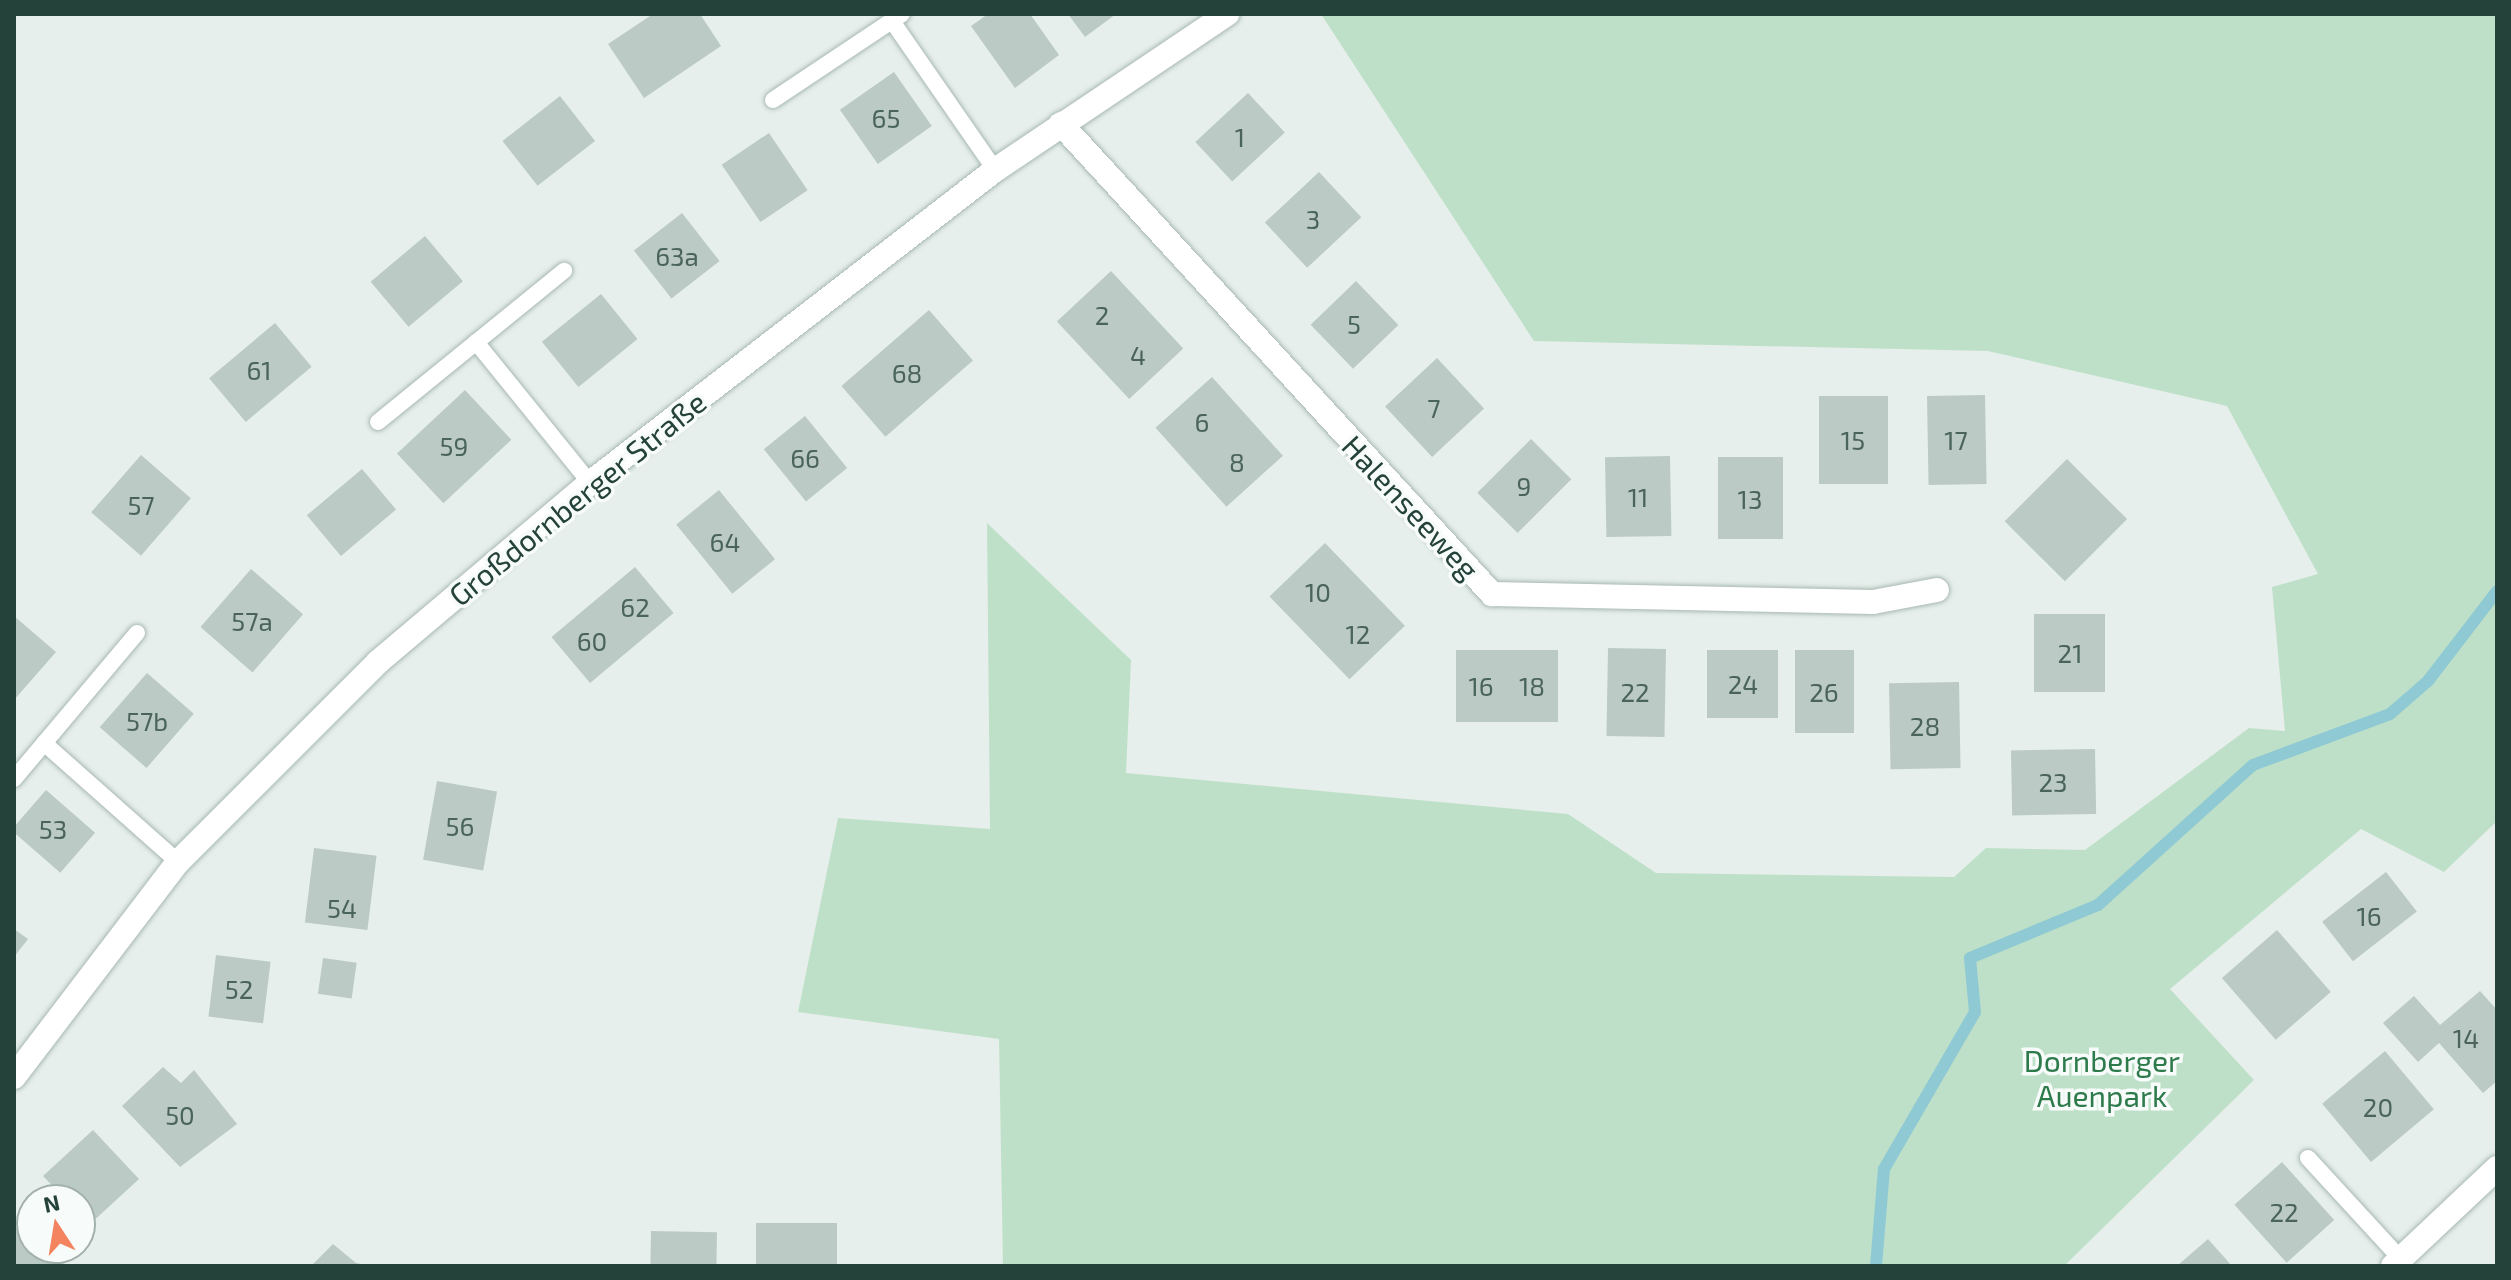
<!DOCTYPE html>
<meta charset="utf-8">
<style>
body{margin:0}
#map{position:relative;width:2511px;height:1280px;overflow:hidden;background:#e6efeb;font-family:"Exo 2",sans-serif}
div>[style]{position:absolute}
.green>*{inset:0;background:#bfe0c8}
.stream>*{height:12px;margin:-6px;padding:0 6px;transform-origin:6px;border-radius:6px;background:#8ec9d4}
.building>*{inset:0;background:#bbcac4;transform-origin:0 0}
.roads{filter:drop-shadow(0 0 2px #a8b8b2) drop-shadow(0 0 2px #a8b8b2)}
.lane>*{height:16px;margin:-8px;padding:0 8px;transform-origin:8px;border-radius:8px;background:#fff}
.street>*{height:24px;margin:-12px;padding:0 12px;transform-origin:12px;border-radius:12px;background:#fff}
span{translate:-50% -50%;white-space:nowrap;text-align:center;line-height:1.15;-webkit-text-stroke:7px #f7fbf9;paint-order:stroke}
.number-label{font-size:26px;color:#4a645c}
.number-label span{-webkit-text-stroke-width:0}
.street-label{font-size:30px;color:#24423a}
.park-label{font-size:30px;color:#2d7a4b}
.frame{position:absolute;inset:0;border:16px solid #24423a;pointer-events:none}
.north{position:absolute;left:16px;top:1184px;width:80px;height:80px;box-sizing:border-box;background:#f7fbf9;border:2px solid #a3b1ad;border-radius:50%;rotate:348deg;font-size:22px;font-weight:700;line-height:32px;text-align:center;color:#24423a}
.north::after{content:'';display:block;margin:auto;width:28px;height:36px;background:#f4845f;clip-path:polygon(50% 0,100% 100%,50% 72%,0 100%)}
</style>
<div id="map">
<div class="green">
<div style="clip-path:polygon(1321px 14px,2497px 14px,2497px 821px,2444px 872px,2361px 829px,2170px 989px,2254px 1080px,2064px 1266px,1003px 1266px,999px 1039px,798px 1012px,838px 818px,990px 829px,987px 523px,1131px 660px,1126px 773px,1568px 814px,1656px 873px,1954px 877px,1986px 848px,2085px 850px,2249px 728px,2285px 731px,2272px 587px,2318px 574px,2227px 406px,1988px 351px,1534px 341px)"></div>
</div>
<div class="stream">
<div style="left:1876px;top:1266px;width:97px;rotate:-85.3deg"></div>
<div style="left:1884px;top:1169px;width:181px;rotate:-59.9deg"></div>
<div style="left:1975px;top:1012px;width:54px;rotate:-95.3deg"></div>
<div style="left:1970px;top:958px;width:139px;rotate:-22.5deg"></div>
<div style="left:2098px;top:905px;width:209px;rotate:-42.1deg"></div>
<div style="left:2253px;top:765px;width:146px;rotate:-20.4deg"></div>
<div style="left:2390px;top:714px;width:50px;rotate:-41deg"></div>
<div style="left:2428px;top:681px;width:113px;rotate:-52.5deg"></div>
</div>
<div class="building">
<div style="clip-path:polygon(653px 14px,700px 14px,721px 46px,644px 98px,608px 44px)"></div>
<div style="clip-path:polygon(988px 14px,1030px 14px,1059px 55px,1015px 88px,971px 26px)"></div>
<div style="clip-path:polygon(1068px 14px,1116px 14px,1085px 37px)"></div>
<div style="left:894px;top:72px;width:66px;height:66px;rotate:55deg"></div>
<div style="left:1248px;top:93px;width:54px;height:72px;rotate:47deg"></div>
<div style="left:560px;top:96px;width:57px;height:73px;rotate:52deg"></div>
<div style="left:769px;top:133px;width:69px;height:57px;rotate:56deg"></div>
<div style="left:1319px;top:172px;width:62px;height:74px;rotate:47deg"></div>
<div style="left:682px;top:213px;width:61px;height:61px;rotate:52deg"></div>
<div style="left:425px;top:236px;width:59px;height:71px;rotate:50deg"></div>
<div style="left:1111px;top:271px;width:106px;height:74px;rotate:47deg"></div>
<div style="left:1356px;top:281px;width:61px;height:63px;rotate:46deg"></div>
<div style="left:601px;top:294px;width:58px;height:76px;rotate:51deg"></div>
<div style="left:929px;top:310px;width:67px;height:116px;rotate:49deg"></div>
<div style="left:275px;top:323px;width:57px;height:86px;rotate:50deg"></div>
<div style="left:1437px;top:358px;width:69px;height:71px;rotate:47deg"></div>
<div style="left:1212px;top:377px;width:106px;height:76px;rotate:48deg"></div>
<div style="left:465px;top:390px;width:68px;height:93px;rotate:47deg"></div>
<div style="left:1985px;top:395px;width:89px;height:58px;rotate:89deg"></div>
<div style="left:1819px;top:396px;width:69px;height:88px"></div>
<div style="left:805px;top:416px;width:67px;height:53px;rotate:51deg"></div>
<div style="left:1531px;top:439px;width:57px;height:76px;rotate:45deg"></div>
<div style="left:141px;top:455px;width:66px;height:76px;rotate:41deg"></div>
<div style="left:1670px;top:456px;width:80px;height:65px;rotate:89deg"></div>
<div style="left:1783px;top:457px;width:82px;height:65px;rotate:90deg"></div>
<div style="left:2067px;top:459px;width:85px;height:88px;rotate:45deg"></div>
<div style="left:362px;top:469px;width:53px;height:72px;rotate:50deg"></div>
<div style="left:719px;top:490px;width:89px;height:55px;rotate:51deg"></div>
<div style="left:1325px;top:543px;width:115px;height:77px;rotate:46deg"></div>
<div style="left:635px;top:567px;width:60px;height:109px;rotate:50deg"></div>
<div style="left:251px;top:569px;width:69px;height:77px;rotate:41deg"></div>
<div style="left:2034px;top:614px;width:71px;height:78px"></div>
<div style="clip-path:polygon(14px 616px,56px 652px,14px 700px)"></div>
<div style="left:1608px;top:648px;width:58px;height:88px;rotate:1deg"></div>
<div style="left:1456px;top:650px;width:102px;height:72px"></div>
<div style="left:1778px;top:650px;width:68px;height:71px;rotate:90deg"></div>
<div style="left:1795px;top:650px;width:59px;height:83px"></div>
<div style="left:147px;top:673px;width:62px;height:72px;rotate:41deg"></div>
<div style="left:1959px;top:682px;width:86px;height:70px;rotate:89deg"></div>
<div style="left:2095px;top:749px;width:65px;height:84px;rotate:89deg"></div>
<div style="left:437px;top:781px;width:61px;height:80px;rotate:10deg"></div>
<div style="left:46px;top:790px;width:65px;height:53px;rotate:41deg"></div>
<div style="left:314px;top:848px;width:63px;height:75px;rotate:7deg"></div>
<div style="left:2386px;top:872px;width:50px;height:81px;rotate:52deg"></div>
<div style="clip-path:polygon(14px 929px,28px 939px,14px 957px)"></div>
<div style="left:2277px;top:930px;width:82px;height:73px;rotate:49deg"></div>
<div style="left:216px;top:955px;width:55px;height:62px;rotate:7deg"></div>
<div style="left:323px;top:958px;width:34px;height:36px;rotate:8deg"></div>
<div style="clip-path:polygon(2480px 991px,2497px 1010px,2497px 1081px,2483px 1093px,2439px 1043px,2418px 1062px,2383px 1023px,2414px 996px,2440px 1025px)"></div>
<div style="left:2385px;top:1051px;width:76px;height:82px;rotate:50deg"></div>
<div style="clip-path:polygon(163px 1067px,181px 1083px,194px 1070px,237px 1124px,180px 1167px,122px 1106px)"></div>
<div style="clip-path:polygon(93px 1130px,139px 1179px,89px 1225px,80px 1215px,80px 1200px,66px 1200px,43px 1176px)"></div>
<div style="left:2282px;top:1162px;width:78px;height:64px;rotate:48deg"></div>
<div style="clip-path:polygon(23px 1222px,32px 1231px,32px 1248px,48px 1248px,66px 1266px,14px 1266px,14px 1230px)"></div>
<div style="left:837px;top:1223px;width:43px;height:81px;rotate:90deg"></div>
<div style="left:651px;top:1231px;width:66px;height:35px;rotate:1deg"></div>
<div style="clip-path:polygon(2208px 1239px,2232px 1266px,2177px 1266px)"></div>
<div style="clip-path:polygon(333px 1244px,356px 1263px,371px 1266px,311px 1266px)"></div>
</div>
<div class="roads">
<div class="lane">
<div style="left:892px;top:21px;width:181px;rotate:55.3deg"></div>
<div style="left:773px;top:100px;width:155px;rotate:-33.7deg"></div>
<div style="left:476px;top:342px;width:181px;rotate:51deg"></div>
<div style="left:378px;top:422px;width:240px;rotate:-39.1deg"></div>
<div style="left:44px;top:743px;width:179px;rotate:41.6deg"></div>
<div style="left:14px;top:779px;width:191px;rotate:-49.9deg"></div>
<div style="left:2308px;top:1158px;width:137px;rotate:47.4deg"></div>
</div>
<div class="street">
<div style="left:1061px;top:124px;width:638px;rotate:47.48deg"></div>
<div style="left:1492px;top:594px;width:381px;rotate:1.2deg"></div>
<div style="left:1873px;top:602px;width:65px;rotate:-10.6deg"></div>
<div style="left:14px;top:1077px;width:270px;rotate:-52.7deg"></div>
<div style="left:178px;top:862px;width:283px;rotate:-45deg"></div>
<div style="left:378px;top:662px;width:277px;rotate:-40.2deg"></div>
<div style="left:590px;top:483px;width:512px;rotate:-37.7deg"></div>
<div style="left:995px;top:170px;width:280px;rotate:-33.9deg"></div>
<div style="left:2393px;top:1266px;width:143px;rotate:-43.3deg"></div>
</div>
</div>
<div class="number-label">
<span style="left:886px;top:118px">65</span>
<span style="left:1240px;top:137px">1</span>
<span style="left:1313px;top:219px">3</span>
<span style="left:677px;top:256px">63a</span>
<span style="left:1102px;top:315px">2</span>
<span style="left:1354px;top:324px">5</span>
<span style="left:1138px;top:355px">4</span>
<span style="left:259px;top:370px">61</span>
<span style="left:907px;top:373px">68</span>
<span style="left:1434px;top:408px">7</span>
<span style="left:1202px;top:422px">6</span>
<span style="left:1853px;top:440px">15</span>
<span style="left:1956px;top:440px">17</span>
<span style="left:454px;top:446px">59</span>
<span style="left:805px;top:458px">66</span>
<span style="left:1237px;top:462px">8</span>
<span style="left:1524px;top:486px">9</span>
<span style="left:1638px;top:497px">11</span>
<span style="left:1750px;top:499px">13</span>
<span style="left:141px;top:505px">57</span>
<span style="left:725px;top:542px">64</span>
<span style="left:1318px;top:592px">10</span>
<span style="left:635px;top:607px">62</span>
<span style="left:252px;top:621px">57a</span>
<span style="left:1358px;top:634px">12</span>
<span style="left:592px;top:641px">60</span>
<span style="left:2070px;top:653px">21</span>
<span style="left:1743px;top:684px">24</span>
<span style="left:1481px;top:686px">16</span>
<span style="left:1532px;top:686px">18</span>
<span style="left:1635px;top:692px">22</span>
<span style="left:1824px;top:692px">26</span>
<span style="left:147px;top:721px">57b</span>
<span style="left:1925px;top:726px">28</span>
<span style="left:2053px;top:782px">23</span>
<span style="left:460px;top:826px">56</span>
<span style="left:53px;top:829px">53</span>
<span style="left:342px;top:908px">54</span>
<span style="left:2369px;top:916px">16</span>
<span style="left:239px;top:989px">52</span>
<span style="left:2466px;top:1038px">14</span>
<span style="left:2378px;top:1107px">20</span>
<span style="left:180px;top:1115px">50</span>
<span style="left:2284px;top:1212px">22</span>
</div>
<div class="street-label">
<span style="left:577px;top:498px;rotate:-39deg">Großdornberger Straße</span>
<span style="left:1411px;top:507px;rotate:47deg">Halenseeweg</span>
</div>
<div class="park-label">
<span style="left:2102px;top:1077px">Dornberger<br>Auenpark</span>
</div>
<div class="frame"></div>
<div class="north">N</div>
</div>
